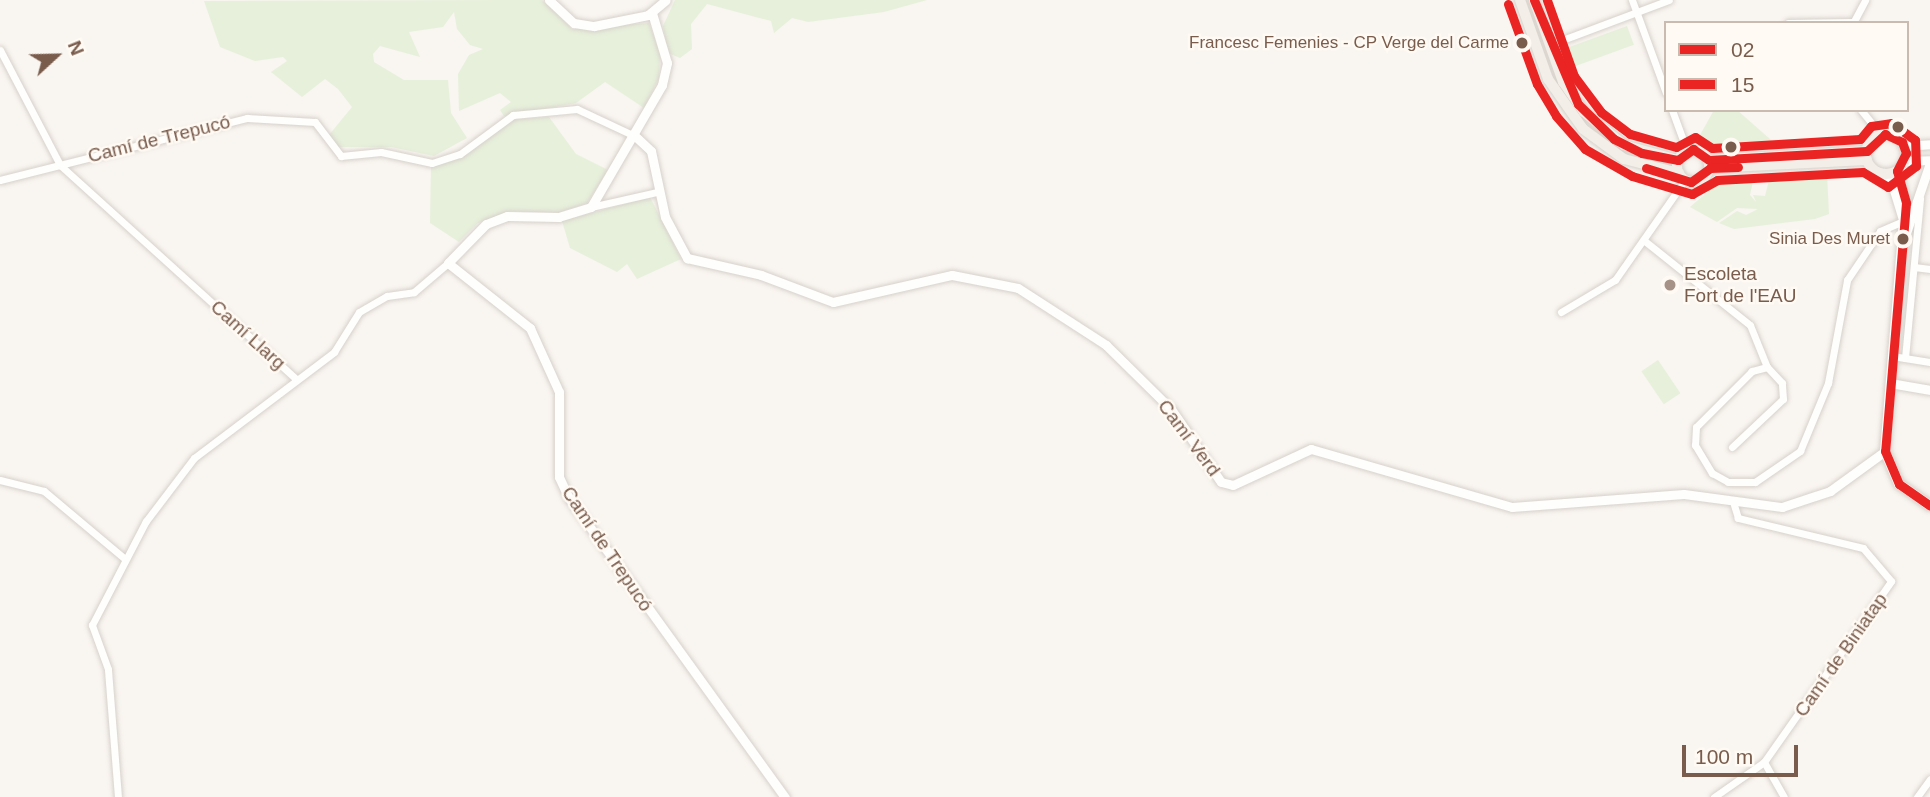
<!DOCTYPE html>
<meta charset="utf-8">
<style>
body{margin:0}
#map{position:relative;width:1930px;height:797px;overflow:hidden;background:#f9f5f0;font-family:Arial,sans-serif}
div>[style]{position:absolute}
.green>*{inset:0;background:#e7f0db;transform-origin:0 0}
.roads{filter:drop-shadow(0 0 2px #d7d1cb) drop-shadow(0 0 2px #d7d1cb)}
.minor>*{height:7px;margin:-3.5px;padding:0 3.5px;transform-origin:3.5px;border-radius:3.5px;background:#fefefd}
.tertiary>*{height:9px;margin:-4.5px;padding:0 4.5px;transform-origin:4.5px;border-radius:4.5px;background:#fefefd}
.secondary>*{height:10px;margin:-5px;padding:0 5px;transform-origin:5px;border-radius:5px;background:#fefefd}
.primary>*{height:10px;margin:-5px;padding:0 5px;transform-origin:5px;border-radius:5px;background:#f3eee8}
.primary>.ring{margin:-5px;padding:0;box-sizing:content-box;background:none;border:10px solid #f3eee8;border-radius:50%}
.bus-1>*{height:9px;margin:-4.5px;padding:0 4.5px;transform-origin:4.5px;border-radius:4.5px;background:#ea2423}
.bus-2>*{height:9px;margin:-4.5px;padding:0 4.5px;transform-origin:4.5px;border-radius:4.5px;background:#ea2423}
.dots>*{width:19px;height:19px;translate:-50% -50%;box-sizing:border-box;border:4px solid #fffaf3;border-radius:50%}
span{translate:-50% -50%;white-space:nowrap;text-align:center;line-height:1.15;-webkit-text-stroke:5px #fffaf3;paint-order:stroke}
.bus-label{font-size:17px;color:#7a5c4d}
.right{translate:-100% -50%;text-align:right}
.street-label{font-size:19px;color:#7a5c4d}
.poi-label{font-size:19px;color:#7a5c4d}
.left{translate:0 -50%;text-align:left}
.legend{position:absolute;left:1664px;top:21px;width:245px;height:91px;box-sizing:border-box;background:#fffaf3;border:2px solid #cabbb1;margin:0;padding:9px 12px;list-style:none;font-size:21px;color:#7a5c4d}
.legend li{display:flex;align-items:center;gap:14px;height:35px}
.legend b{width:35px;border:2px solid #cabbb1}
.north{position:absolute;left:21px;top:21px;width:70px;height:70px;-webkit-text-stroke:5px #fffaf3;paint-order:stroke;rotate:68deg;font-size:19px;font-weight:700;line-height:28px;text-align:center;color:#7a5c4d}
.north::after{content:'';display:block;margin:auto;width:24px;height:32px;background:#7a5c4d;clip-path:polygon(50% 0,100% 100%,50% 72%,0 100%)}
.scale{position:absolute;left:1682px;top:745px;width:116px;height:32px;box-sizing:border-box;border:4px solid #7a5c4d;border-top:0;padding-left:9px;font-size:21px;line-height:24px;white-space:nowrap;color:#7a5c4d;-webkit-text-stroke:5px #fffaf3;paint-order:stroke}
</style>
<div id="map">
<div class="green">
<div style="clip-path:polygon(542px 0,572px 29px,649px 23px,660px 54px,659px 78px,644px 108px,605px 82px,576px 103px,504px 116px,500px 110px,511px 102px,500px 93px,459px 111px,458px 74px,469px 55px,483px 49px,470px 45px,457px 29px,454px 12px,443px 27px,409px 32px,420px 57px,380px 46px,373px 54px,374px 62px,404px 80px,448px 80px,451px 113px,467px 138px,434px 156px,391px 147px,336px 147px,329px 135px,352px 107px,338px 89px,325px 79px,302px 97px,271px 72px,287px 61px,283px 57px,255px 61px,220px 47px,204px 1px)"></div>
<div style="clip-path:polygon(675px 0,927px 0,884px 12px,808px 22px,792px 18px,774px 33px,771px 21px,707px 4px,691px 24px,692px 49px,680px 58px,668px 53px,663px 26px)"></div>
<div style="left:1627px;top:26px;width:20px;height:67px;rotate:70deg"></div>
<div style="clip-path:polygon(1714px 110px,1737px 110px,1779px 147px,1717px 150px,1696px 143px,1692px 135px,1700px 135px)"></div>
<div style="clip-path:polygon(549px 117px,576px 154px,608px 170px,587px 203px,557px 213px,510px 211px,478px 223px,459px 242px,430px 223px,431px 166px,469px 153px,508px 120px)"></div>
<div style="clip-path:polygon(1827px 174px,1829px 214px,1815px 219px,1734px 229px,1719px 223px,1737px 211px,1746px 215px,1758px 209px,1737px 208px,1717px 222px,1690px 207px,1718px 183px,1753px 181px,1750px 195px,1756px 202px,1753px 195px,1765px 196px,1769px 180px)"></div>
<div style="clip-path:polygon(650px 197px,681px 259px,637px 279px,627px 264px,617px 272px,570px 248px,562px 221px)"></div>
<div style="left:1658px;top:360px;width:40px;height:20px;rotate:56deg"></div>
</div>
<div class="roads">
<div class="minor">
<div style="left:1632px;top:0;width:99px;rotate:69.9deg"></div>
<div style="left:1788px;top:23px;width:65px;rotate:-0.9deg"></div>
<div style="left:1853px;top:23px;width:26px;rotate:-62deg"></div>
<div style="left:1549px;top:45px;width:128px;rotate:-20.6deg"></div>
<div style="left:0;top:50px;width:130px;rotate:62.4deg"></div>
<div style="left:60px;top:165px;width:317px;rotate:42.2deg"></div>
<div style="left:1672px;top:110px;width:44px;rotate:69.9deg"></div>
<div style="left:1861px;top:110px;width:32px;rotate:51deg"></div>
<div style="left:0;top:180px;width:255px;rotate:-14.1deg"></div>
<div style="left:247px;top:118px;width:68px;rotate:3.4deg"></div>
<div style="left:315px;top:122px;width:43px;rotate:52.6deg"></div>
<div style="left:341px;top:156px;width:40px;rotate:-5.7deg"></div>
<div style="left:381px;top:152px;width:52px;rotate:12.2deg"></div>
<div style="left:432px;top:163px;width:29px;rotate:-18deg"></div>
<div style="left:460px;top:154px;width:66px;rotate:-36.3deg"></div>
<div style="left:513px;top:115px;width:64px;rotate:-5.4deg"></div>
<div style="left:577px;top:109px;width:64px;rotate:25deg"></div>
<div style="left:591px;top:207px;width:68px;rotate:-12.8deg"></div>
<div style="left:1646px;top:242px;width:133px;rotate:38.6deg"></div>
<div style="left:1750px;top:325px;width:45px;rotate:68deg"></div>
<div style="left:1914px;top:267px;width:16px;rotate:7deg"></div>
<div style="left:1561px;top:312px;width:63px;rotate:-30.7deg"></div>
<div style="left:1615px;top:280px;width:122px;rotate:-55deg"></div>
<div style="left:1892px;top:356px;width:38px;rotate:9deg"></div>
<div style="left:1905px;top:358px;width:160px;rotate:-84.6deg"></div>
<div style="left:1732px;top:447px;width:70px;rotate:-43.3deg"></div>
<div style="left:1783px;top:399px;width:16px;rotate:-94deg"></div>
<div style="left:1782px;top:383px;width:22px;rotate:-133deg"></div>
<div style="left:1767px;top:367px;width:16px;rotate:165deg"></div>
<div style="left:1752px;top:371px;width:79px;rotate:135deg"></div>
<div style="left:1696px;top:427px;width:18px;rotate:93deg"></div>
<div style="left:1695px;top:445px;width:33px;rotate:59deg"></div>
<div style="left:1712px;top:473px;width:18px;rotate:29deg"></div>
<div style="left:1728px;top:482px;width:27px"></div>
<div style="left:1755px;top:482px;width:55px;rotate:-34.6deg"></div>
<div style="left:1800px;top:451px;width:74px;rotate:-67.6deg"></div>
<div style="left:1828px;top:383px;width:105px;rotate:-79.5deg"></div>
<div style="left:1847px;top:280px;width:59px;rotate:-56deg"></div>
<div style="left:1880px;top:231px;width:26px;rotate:-23deg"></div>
<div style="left:0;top:480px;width:45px;rotate:14deg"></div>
<div style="left:44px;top:491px;width:106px;rotate:40deg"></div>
<div style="left:1764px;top:762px;width:40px;rotate:60.3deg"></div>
<div style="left:118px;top:797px;width:128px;rotate:-94.5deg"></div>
<div style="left:108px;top:669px;width:47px;rotate:-110deg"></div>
<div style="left:92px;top:625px;width:117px;rotate:-62.6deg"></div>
<div style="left:146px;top:521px;width:79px;rotate:-52.7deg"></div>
<div style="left:194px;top:458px;width:176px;rotate:-37.1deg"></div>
<div style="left:334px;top:352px;width:47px;rotate:-58deg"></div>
<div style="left:359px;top:312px;width:32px;rotate:-30deg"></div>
<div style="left:387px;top:296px;width:27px;rotate:-8deg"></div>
<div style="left:414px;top:292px;width:45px;rotate:-40.5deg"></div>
<div style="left:1714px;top:797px;width:61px;rotate:-35deg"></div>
<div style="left:1764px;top:762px;width:221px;rotate:-54.9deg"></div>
<div style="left:1891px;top:581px;width:43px;rotate:-130.3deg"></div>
<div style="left:1863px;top:548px;width:129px;rotate:-166.5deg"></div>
<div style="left:1738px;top:518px;width:14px;rotate:-107deg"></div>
<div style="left:1917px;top:797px;width:22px;rotate:-54deg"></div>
</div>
<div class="tertiary">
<div style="left:549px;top:0;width:34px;rotate:43deg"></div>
<div style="left:574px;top:23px;width:20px;rotate:9deg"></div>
<div style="left:594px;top:26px;width:55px;rotate:-11.5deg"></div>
<div style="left:648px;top:15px;width:23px;rotate:-40deg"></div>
<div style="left:652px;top:13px;width:52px;rotate:73.3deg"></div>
<div style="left:667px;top:63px;width:23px;rotate:103deg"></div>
<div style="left:662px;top:85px;width:141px;rotate:120.2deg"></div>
<div style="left:591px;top:207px;width:34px;rotate:163deg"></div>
<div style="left:559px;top:217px;width:52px;rotate:-178.9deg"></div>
<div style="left:507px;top:216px;width:22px;rotate:159deg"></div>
<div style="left:486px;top:224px;width:54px;rotate:134.3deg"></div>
<div style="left:448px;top:263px;width:105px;rotate:38.4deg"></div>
<div style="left:530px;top:328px;width:70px;rotate:65.6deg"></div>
<div style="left:559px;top:392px;width:85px;rotate:90deg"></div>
<div style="left:559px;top:477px;width:23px;rotate:65deg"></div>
<div style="left:569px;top:498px;width:369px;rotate:54.2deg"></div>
<div style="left:635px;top:136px;width:22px;rotate:43deg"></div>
<div style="left:651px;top:151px;width:67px;rotate:78deg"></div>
<div style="left:665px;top:217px;width:47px;rotate:61.8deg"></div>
<div style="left:687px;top:258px;width:76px;rotate:12.9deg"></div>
<div style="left:761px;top:275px;width:77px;rotate:20.6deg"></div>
<div style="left:833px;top:302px;width:122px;rotate:-12.8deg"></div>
<div style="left:952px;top:275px;width:67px;rotate:11.1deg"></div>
<div style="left:1018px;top:288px;width:105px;rotate:32.9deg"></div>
<div style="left:1106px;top:345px;width:91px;rotate:44.6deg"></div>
<div style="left:1171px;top:409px;width:88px;rotate:55.6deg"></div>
<div style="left:1221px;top:482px;width:12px;rotate:14deg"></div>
<div style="left:1233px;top:485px;width:86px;rotate:-24.8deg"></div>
<div style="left:1311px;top:449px;width:209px;rotate:16.1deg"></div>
<div style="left:1512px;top:507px;width:172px;rotate:-4.3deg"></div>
<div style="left:1684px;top:494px;width:99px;rotate:7.6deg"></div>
<div style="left:1782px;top:507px;width:51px;rotate:-18.4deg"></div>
<div style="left:1830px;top:491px;width:68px;rotate:-36deg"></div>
<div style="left:1904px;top:146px;width:26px;rotate:-4deg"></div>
<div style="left:1905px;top:161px;width:25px;rotate:-2deg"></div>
<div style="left:1906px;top:233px;width:74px;rotate:-71.1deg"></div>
<div style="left:1890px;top:383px;width:41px;rotate:9.9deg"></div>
</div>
<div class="secondary">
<div style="left:1897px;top:171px;width:35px;rotate:75deg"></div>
<div style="left:1883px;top:174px;width:14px;rotate:45deg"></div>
<div style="left:1893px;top:184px;width:39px;rotate:73deg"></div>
<div style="left:1904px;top:221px;width:231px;rotate:94.7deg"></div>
<div style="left:1885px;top:451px;width:36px;rotate:67deg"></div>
<div style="left:1899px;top:484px;width:38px;rotate:35deg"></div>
</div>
<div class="primary">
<div style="left:1520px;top:0;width:84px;rotate:70.5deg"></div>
<div style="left:1548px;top:79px;width:61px;rotate:55deg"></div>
<div style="left:1583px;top:129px;width:51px;rotate:36.2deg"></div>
<div style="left:1624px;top:159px;width:57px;rotate:14.3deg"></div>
<div style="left:1534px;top:0;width:87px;rotate:70.5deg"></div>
<div style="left:1563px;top:82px;width:37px;rotate:55deg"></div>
<div style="left:1584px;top:112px;width:52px;rotate:39.5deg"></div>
<div style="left:1624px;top:145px;width:56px;rotate:15.5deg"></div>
<div class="ring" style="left:1866px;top:134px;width:30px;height:30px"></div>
<div class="ring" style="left:1677px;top:150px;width:22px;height:22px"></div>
<div style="left:1709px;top:160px;width:158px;rotate:-3.3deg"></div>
<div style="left:1710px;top:168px;width:157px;rotate:-2.9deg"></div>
</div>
</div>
<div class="bus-1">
<div style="left:1534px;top:0;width:113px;rotate:67.1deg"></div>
<div style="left:1578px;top:104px;width:50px;rotate:44.2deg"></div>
<div style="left:1614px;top:139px;width:31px;rotate:27deg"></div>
<div style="left:1642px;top:153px;width:37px;rotate:11deg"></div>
<div style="left:1678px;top:160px;width:19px;rotate:-36deg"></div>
<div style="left:1693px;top:149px;width:19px;rotate:35deg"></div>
<div style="left:1709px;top:160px;width:158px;rotate:-3.3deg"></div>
<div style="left:1867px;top:151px;width:25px;rotate:-43deg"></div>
<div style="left:1885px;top:134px;width:19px;rotate:25deg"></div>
<div style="left:1902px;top:142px;width:12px;rotate:70deg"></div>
<div style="left:1906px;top:153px;width:20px;rotate:117deg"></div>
<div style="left:1897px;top:171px;width:33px;rotate:74deg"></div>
<div style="left:1906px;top:203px;width:249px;rotate:94.8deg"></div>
<div style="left:1885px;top:451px;width:36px;rotate:67deg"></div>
<div style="left:1899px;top:484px;width:38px;rotate:35deg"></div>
<div style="left:1646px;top:168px;width:47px;rotate:17.3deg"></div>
<div style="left:1691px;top:182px;width:24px;rotate:-36deg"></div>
<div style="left:1710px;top:168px;width:28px;rotate:-2deg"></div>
</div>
<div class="bus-2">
<div style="left:1508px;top:4px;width:85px;rotate:70.1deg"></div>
<div style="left:1537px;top:84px;width:37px;rotate:59deg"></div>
<div style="left:1556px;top:116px;width:44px;rotate:48.7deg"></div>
<div style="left:1585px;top:149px;width:54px;rotate:29.9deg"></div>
<div style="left:1632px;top:176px;width:63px;rotate:16.7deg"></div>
<div style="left:1692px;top:194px;width:29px;rotate:-29deg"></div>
<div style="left:1717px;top:180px;width:146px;rotate:-3.1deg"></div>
<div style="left:1863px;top:172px;width:29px;rotate:31deg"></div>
<div style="left:1888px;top:187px;width:35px;rotate:-37deg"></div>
<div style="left:1916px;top:166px;width:26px;rotate:-92deg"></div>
<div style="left:1915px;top:140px;width:29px;rotate:-144deg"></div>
<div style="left:1892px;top:123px;width:21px;rotate:172deg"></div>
<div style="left:1871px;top:126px;width:17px;rotate:130deg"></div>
<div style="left:1860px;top:139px;width:148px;rotate:176.5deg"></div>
<div style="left:1712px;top:148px;width:20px;rotate:-147deg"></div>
<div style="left:1695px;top:137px;width:21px;rotate:152deg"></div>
<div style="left:1676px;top:147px;width:48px;rotate:-164.2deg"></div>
<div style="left:1630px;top:134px;width:36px;rotate:-143deg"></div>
<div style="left:1601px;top:112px;width:45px;rotate:-126.9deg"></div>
<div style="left:1574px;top:76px;width:81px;rotate:-109.6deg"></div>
</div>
<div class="dots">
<div style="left:1522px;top:43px;background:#7a5c4d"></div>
<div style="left:1898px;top:127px;background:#7a5c4d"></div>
<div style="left:1731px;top:147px;background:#7a5c4d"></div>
<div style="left:1903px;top:239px;background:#7a5c4d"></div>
<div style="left:1670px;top:285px;background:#a69286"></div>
</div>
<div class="bus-label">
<span class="right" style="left:1509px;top:43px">Francesc Femenies - CP Verge del Carme</span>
<span class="right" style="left:1890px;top:239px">Sinia Des Muret</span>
</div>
<div class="street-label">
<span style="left:159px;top:139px;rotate:-14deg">Camí de Trepucó</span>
<span style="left:248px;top:335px;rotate:42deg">Camí Llarg</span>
<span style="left:1189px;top:438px;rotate:53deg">Camí Verd</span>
<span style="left:607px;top:549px;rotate:56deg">Camí de Trepucó</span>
<span style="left:1841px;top:655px;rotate:-55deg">Camí de Biniatap</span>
</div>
<div class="poi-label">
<span class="left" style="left:1684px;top:285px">Escoleta<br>Fort de l'EAU</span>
</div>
<ul class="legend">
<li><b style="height:9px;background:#ea2423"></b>02</li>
<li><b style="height:9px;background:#ea2423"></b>15</li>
</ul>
<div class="north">N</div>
<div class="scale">100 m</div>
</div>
